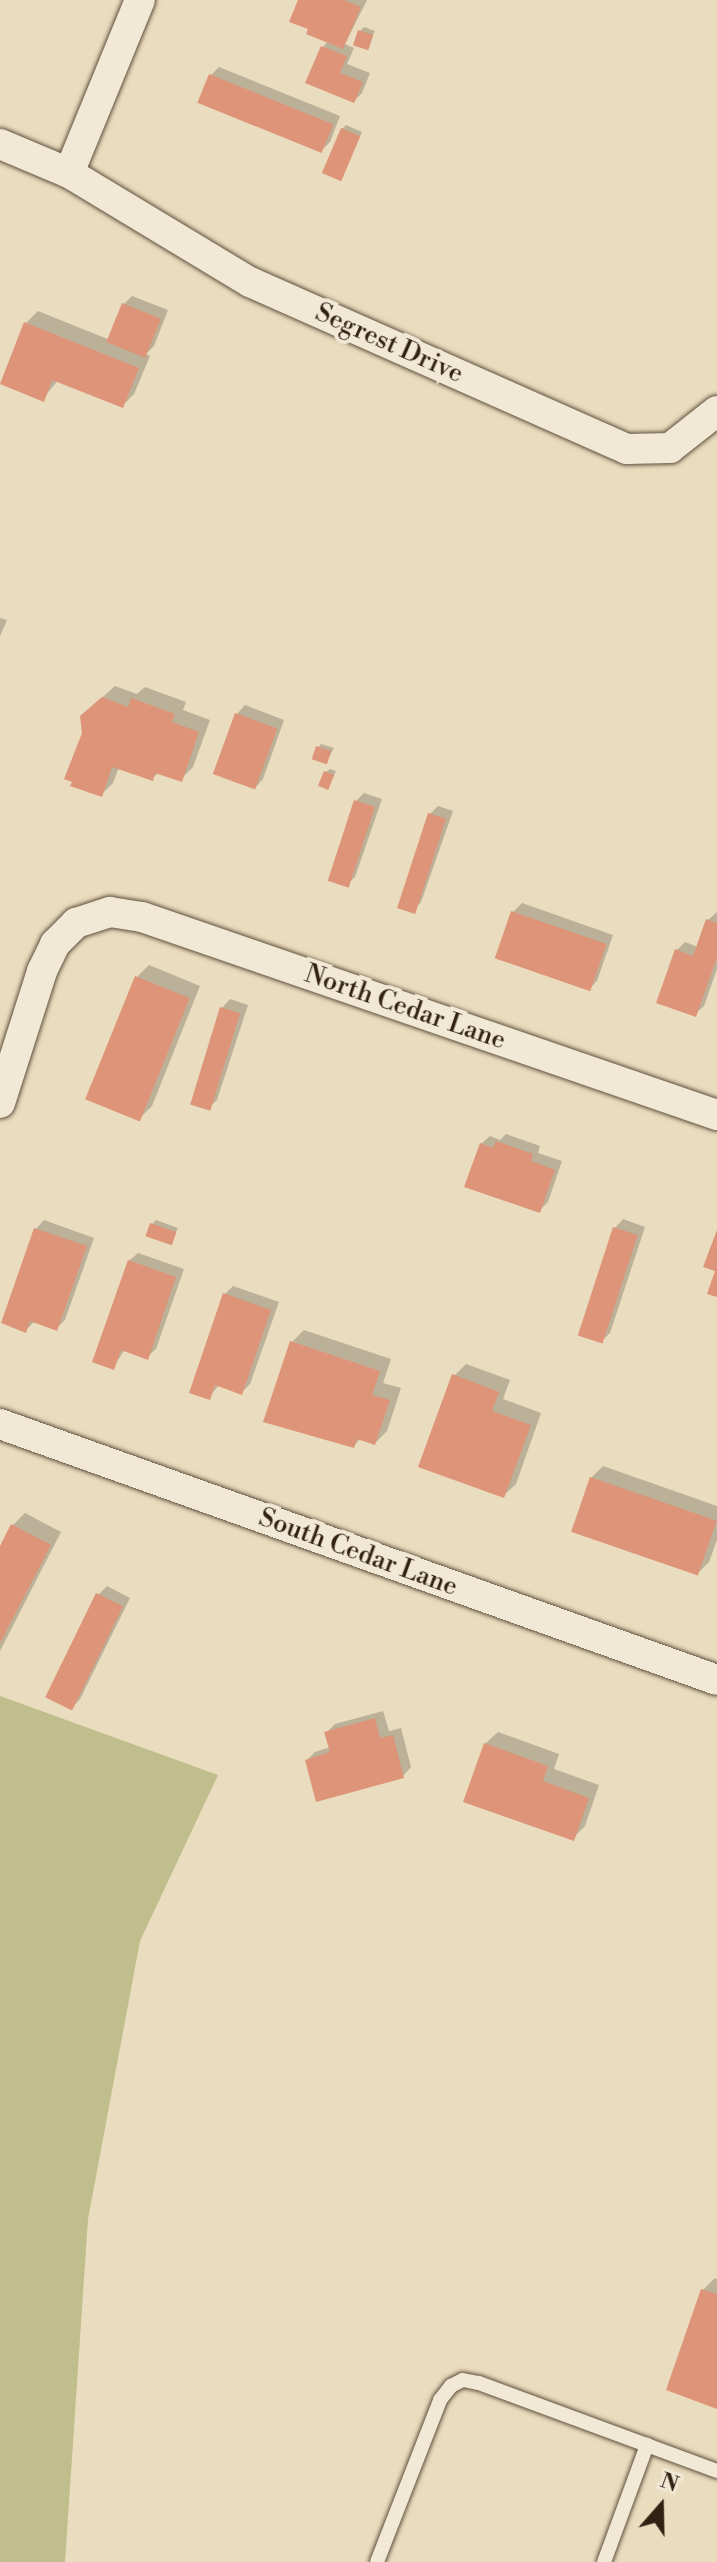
<!DOCTYPE html>
<style>
body{margin:0}
#map{position:relative;width:717px;height:2562px;overflow:hidden;background:#eadcbe;font-family:"Libre Bodoni",serif}
div>[style]{position:absolute}
.green>*{inset:0;background:#bfbe8c}
.shadow>*{inset:0;background:#0003}
.building>*{inset:0;background:#de9478;transform-origin:0 0}
.roads{filter:drop-shadow(0 0 2px #5f503e) drop-shadow(0 0 2px #5f503e)}
.service>*{height:14px;margin:-7px;padding:0 7px;transform-origin:7px;border-radius:7px;background:#f1e8d5}
.minor>*{height:30px;margin:-15px;padding:0 15px;transform-origin:15px;border-radius:15px;background:#f1e8d5}
span{translate:-50% -50%;white-space:nowrap;text-align:center;line-height:1.15;-webkit-text-stroke:8px #f1e8d5;paint-order:stroke}
.street-label{font-size:26px;color:#312113}
.north{position:absolute;left:621px;top:2466px;width:80px;height:80px;-webkit-text-stroke:6px #f1e8d5;paint-order:stroke;rotate:20deg;font-size:22px;font-weight:700;line-height:32px;text-align:center;color:#312113}
.north::after{content:'';display:block;margin:auto;width:28px;height:36px;background:#312113;clip-path:polygon(50% 0,100% 100%,50% 72%,0 100%)}
</style>
<div id="map">
<div class="green">
<div style="clip-path:polygon(0 1696px,218px 1775px,140px 1941px,88px 2219px,65px 2562px,0 2562px)"></div>
</div>
<div class="shadow">
<div style="clip-path:polygon(300px 0,367px 0,345px 44px,354px 48px,347px 64px,370px 73px,362px 93px,354px 101px,323px 47px,328px 41px,311px 28px)"></div>
<div style="clip-path:polygon(364px 27px,375px 31px,367px 47px,360px 31px)"></div>
<div style="clip-path:polygon(219px 67px,340px 116px,330px 142px,321px 151px,211px 75px)"></div>
<div style="clip-path:polygon(346px 125px,362px 132px,340px 179px,342px 129px)"></div>
<div style="clip-path:polygon(132px 296px,168px 310px,154px 346px,146px 354px,150px 356px,134px 394px,122px 406px,58px 380px,43px 399px,26px 323px,38px 311px,110px 340px,124px 304px)"></div>
<div style="clip-path:polygon(0 618px,7px 620px,0 636px)"></div>
<div style="clip-path:polygon(115px 686px,137px 694px,145px 687px,186px 702px,183px 710px,210px 720px,193px 767px,181px 779px,159px 772px,152px 779px,119px 767px,113px 783px,101px 795px,95px 704px)"></div>
<div style="clip-path:polygon(245px 705px,284px 720px,263px 779px,255px 788px,216px 773px,237px 714px)"></div>
<div style="clip-path:polygon(321px 744px,334px 748px,326px 762px,318px 748px)"></div>
<div style="clip-path:polygon(330px 769px,336px 771px,328px 787px,326px 772px)"></div>
<div style="clip-path:polygon(364px 793px,382px 799px,355px 877px,346px 885px,356px 801px)"></div>
<div style="clip-path:polygon(438px 806px,453px 811px,421px 902px,413px 911px,430px 814px)"></div>
<div style="clip-path:polygon(522px 903px,613px 935px,597px 981px,589px 989px,497px 957px,513px 912px)"></div>
<div style="clip-path:polygon(717px 912px,717px 969px,704px 1006px,695px 1014px,676px 951px,685px 942px,698px 947px,708px 920px)"></div>
<div style="clip-path:polygon(149px 965px,200px 986px,152px 1106px,140px 1118px,137px 977px)"></div>
<div style="clip-path:polygon(230px 999px,248px 1005px,217px 1100px,208px 1108px,222px 1008px)"></div>
<div style="clip-path:polygon(506px 1134px,540px 1146px,538px 1153px,562px 1161px,548px 1202px,539px 1211px,481px 1144px,490px 1136px,500px 1140px)"></div>
<div style="clip-path:polygon(623px 1219px,645px 1227px,610px 1333px,602px 1341px,615px 1228px)"></div>
<div style="clip-path:polygon(44px 1220px,94px 1238px,65px 1320px,57px 1328px,35px 1321px,26px 1330px,3px 1322px,36px 1229px)"></div>
<div style="clip-path:polygon(156px 1220px,178px 1228px,170px 1243px,152px 1224px)"></div>
<div style="clip-path:polygon(138px 1253px,184px 1269px,156px 1349px,147px 1357px,125px 1349px,113px 1368px,129px 1261px)"></div>
<div style="clip-path:polygon(233px 1286px,279px 1302px,250px 1384px,242px 1392px,219px 1385px,209px 1397px,225px 1294px)"></div>
<div style="clip-path:polygon(304px 1330px,391px 1359px,383px 1383px,401px 1388px,387px 1431px,375px 1443px,361px 1438px,354px 1446px,266px 1420px,292px 1342px)"></div>
<div style="clip-path:polygon(466px 1364px,510px 1380px,503px 1399px,541px 1413px,516px 1484px,503px 1496px,454px 1376px)"></div>
<div style="clip-path:polygon(603px 1466px,717px 1506px,717px 1540px,709px 1562px,697px 1574px,591px 1478px)"></div>
<div style="clip-path:polygon(25px 1513px,61px 1532px,0 1651px,0 1550px,13px 1525px)"></div>
<div style="clip-path:polygon(107px 1586px,130px 1598px,80px 1699px,72px 1708px,98px 1595px)"></div>
<div style="clip-path:polygon(383px 1711px,389px 1731px,401px 1728px,411px 1767px,403px 1776px,307px 1760px,315px 1752px,331px 1747px,327px 1732px,335px 1724px)"></div>
<div style="clip-path:polygon(498px 1732px,559px 1754px,554px 1769px,599px 1785px,585px 1826px,573px 1838px,485px 1744px)"></div>
<div style="clip-path:polygon(715px 2278px,717px 2279px,717px 2407px,703px 2290px)"></div>
</div>
<div class="building">
<div style="clip-path:polygon(298px 0,344px 0,361px 7px,343px 49px,306px 34px,308px 29px,289px 22px)"></div>
<div style="left:358px;top:30px;width:16px;height:16px;rotate:18deg"></div>
<div style="clip-path:polygon(321px 46px,347px 56px,340px 73px,363px 82px,354px 103px,305px 83px)"></div>
<div style="left:209px;top:74px;width:134px;height:31px;rotate:22deg"></div>
<div style="left:341px;top:128px;width:21px;height:49px;rotate:23deg"></div>
<div style="left:122px;top:303px;width:42px;height:42px;rotate:22deg"></div>
<div style="clip-path:polygon(24px 322px,139px 368px,123px 408px,52px 380px,44px 402px,0 384px)"></div>
<div style="clip-path:polygon(102px 697px,128px 707px,131px 698px,175px 714px,172px 722px,199px 732px,182px 782px,155px 773px,153px 781px,112px 767px,102px 797px,70px 786px,72px 782px,64px 779px,82px 733px,80px 716px)"></div>
<div style="left:235px;top:713px;width:45px;height:65px;rotate:20deg"></div>
<div style="left:316px;top:746px;width:16px;height:14px;rotate:18deg"></div>
<div style="left:324px;top:771px;width:11px;height:16px;rotate:22deg"></div>
<div style="left:354px;top:800px;width:22px;height:85px;rotate:18deg"></div>
<div style="left:428px;top:813px;width:19px;height:100px;rotate:18deg"></div>
<div style="left:511px;top:911px;width:101px;height:50px;rotate:19deg"></div>
<div style="clip-path:polygon(706px 919px,717px 923px,717px 957px,696px 1017px,656px 1003px,675px 949px,693px 956px)"></div>
<div style="left:135px;top:976px;width:59px;height:133px;rotate:22deg"></div>
<div style="left:220px;top:1007px;width:21px;height:102px;rotate:17deg"></div>
<div style="clip-path:polygon(496px 1141px,533px 1154px,531px 1161px,555px 1170px,540px 1213px,464px 1187px,480px 1143px,493px 1148px)"></div>
<div style="left:150px;top:1223px;width:28px;height:14px;rotate:19deg"></div>
<div style="left:613px;top:1227px;width:26px;height:114px;rotate:18deg"></div>
<div style="clip-path:polygon(34px 1228px,87px 1246px,57px 1331px,30px 1321px,26px 1333px,1px 1323px)"></div>
<div style="clip-path:polygon(717px 1230px,717px 1297px,707px 1294px,715px 1271px,703px 1267px)"></div>
<div style="clip-path:polygon(128px 1260px,176px 1277px,148px 1360px,121px 1350px,114px 1370px,92px 1362px)"></div>
<div style="clip-path:polygon(223px 1293px,271px 1310px,242px 1395px,215px 1385px,210px 1400px,189px 1393px)"></div>
<div style="clip-path:polygon(290px 1341px,380px 1371px,372px 1395px,390px 1400px,375px 1445px,357px 1439px,354px 1448px,263px 1422px)"></div>
<div style="clip-path:polygon(452px 1374px,499px 1392px,492px 1411px,531px 1425px,504px 1498px,418px 1467px)"></div>
<div style="left:590px;top:1477px;width:134px;height:58px;rotate:19deg"></div>
<div style="clip-path:polygon(11px 1524px,51px 1545px,0 1643px,0 1546px)"></div>
<div style="left:96px;top:1593px;width:30px;height:116px;rotate:26deg"></div>
<div style="clip-path:polygon(375px 1718px,380px 1738px,393px 1735px,404px 1778px,316px 1802px,305px 1760px,330px 1752px,324px 1732px)"></div>
<div style="clip-path:polygon(484px 1743px,548px 1766px,543px 1781px,589px 1798px,574px 1841px,463px 1802px)"></div>
<div style="clip-path:polygon(701px 2289px,717px 2294px,717px 2409px,666px 2390px)"></div>
</div>
<div class="roads">
<div class="service">
<div style="left:377px;top:2562px;width:174px;rotate:-68.7deg"></div>
<div style="left:440px;top:2400px;width:18px;rotate:-52deg"></div>
<div style="left:451px;top:2386px;width:13px;rotate:-27deg"></div>
<div style="left:463px;top:2380px;width:16px;rotate:11deg"></div>
<div style="left:479px;top:2383px;width:254px;rotate:20.3deg"></div>
<div style="left:604px;top:2562px;width:125px;rotate:-69.8deg"></div>
</div>
<div class="minor">
<div style="left:0;top:144px;width:75px;rotate:22.8deg"></div>
<div style="left:69px;top:173px;width:211px;rotate:31.1deg"></div>
<div style="left:250px;top:282px;width:412px;rotate:23.9deg"></div>
<div style="left:627px;top:449px;width:43px;rotate:-1.3deg"></div>
<div style="left:670px;top:448px;width:60px;rotate:-38.2deg"></div>
<div style="left:69px;top:173px;width:187px;rotate:-67.7deg"></div>
<div style="left:0;top:1103px;width:139px;rotate:-72.3deg"></div>
<div style="left:42px;top:971px;width:30px;rotate:-64deg"></div>
<div style="left:55px;top:944px;width:30px;rotate:-45deg"></div>
<div style="left:76px;top:923px;width:36px;rotate:-18deg"></div>
<div style="left:110px;top:912px;width:32px;rotate:9deg"></div>
<div style="left:142px;top:917px;width:608px;rotate:19deg"></div>
<div style="left:0;top:1424px;width:761px;rotate:19.65deg"></div>
</div>
</div>
<div class="street-label">
<span style="left:389px;top:344px;rotate:24deg">Segrest Drive</span>
<span style="left:405px;top:1008px;rotate:19deg">North Cedar Lane</span>
<span style="left:358px;top:1553px;rotate:20deg">South Cedar Lane</span>
</div>
<div class="north">N</div>
</div>
